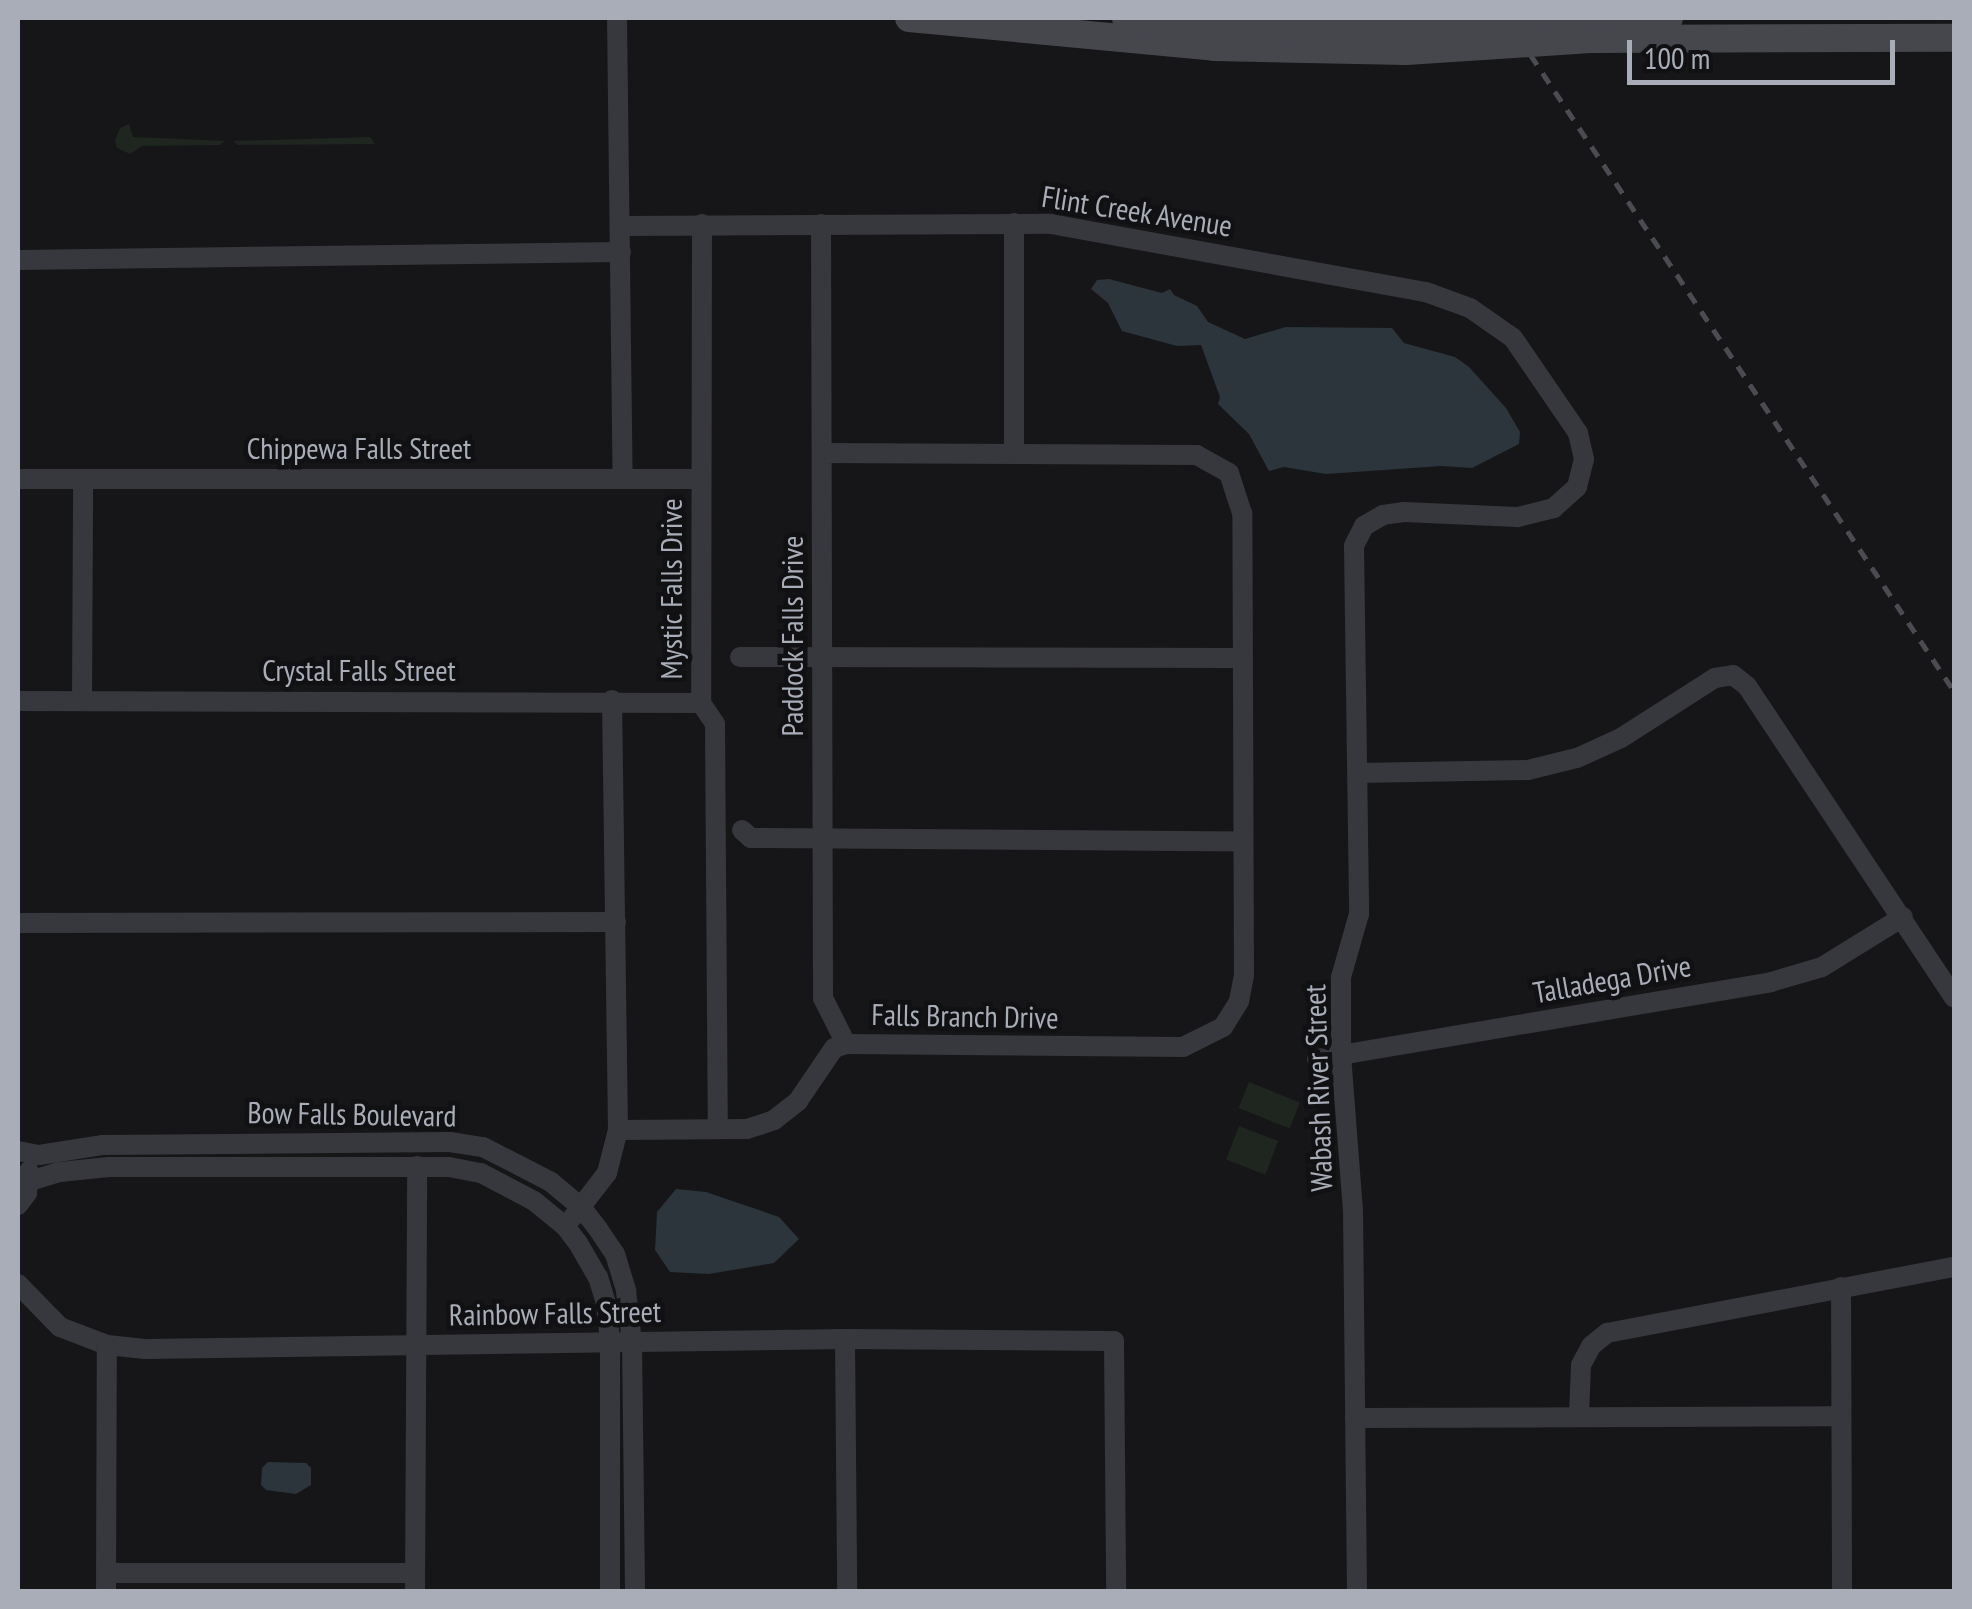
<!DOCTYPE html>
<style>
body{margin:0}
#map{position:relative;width:1972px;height:1609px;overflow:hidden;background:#161618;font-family:"PT Sans Narrow",sans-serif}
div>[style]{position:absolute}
.green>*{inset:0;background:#1e261f;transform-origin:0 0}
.water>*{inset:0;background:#2c353c}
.minor>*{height:20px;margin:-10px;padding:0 10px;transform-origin:10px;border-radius:10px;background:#37383d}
.secondary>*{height:28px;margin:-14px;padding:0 14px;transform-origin:14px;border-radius:14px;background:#45474d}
.rail>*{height:5px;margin-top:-2.5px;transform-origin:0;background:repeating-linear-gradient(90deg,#4a4c52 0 12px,transparent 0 22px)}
.secondary-bridge>*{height:28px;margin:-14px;padding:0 14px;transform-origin:14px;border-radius:14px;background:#45474d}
span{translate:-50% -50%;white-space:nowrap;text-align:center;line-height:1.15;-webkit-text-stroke:9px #111113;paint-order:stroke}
.street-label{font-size:30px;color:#a8adb8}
.frame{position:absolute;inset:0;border:20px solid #a8adb8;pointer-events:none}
.scale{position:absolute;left:1627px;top:40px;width:268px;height:45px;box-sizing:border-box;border:5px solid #a8adb8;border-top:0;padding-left:12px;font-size:30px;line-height:35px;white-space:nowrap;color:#a8adb8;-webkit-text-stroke:8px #111113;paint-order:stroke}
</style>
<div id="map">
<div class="green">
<div style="clip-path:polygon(129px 124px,133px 137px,225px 141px,220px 145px,142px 146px,130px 154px,117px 148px,115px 140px,120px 128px)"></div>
<div style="clip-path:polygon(370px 137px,375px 144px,238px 145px,233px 141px)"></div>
<div style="left:1249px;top:1082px;width:55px;height:28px;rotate:22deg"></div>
<div style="left:1239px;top:1126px;width:42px;height:36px;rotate:21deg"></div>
</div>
<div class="water">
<div style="clip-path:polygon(1109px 279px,1162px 293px,1170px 289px,1174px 295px,1197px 306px,1208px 322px,1245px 339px,1286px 327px,1392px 328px,1404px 343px,1455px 357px,1469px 367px,1506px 408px,1520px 432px,1519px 444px,1472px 468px,1441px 466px,1326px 474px,1284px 467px,1269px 471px,1249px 434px,1218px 404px,1220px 397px,1201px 345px,1177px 346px,1122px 331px,1108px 303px,1091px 289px,1097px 280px)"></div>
<div style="clip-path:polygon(676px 1189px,706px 1192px,779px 1217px,799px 1239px,774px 1263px,709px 1274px,670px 1272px,655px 1250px,657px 1212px)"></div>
<div style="clip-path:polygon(268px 1462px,306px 1463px,311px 1468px,311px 1485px,296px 1494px,266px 1490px,261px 1485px,262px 1468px)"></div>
</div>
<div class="minor">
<div style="left:617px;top:18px;width:460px;rotate:89.3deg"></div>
<div style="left:702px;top:224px;width:479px;rotate:90.1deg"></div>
<div style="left:701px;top:703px;width:25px;rotate:56deg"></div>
<div style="left:715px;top:724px;width:405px;rotate:89.6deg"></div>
<div style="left:821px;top:224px;width:774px;rotate:89.85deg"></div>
<div style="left:823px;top:998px;width:51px;rotate:63.4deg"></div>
<div style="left:620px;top:226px;width:431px;rotate:-0.3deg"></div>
<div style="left:1051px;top:224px;width:381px;rotate:10.3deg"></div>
<div style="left:1426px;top:292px;width:47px;rotate:20deg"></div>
<div style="left:1470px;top:308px;width:52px;rotate:34.9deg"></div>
<div style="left:1513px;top:338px;width:115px;rotate:55.6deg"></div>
<div style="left:1578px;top:433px;width:27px;rotate:77deg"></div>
<div style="left:1584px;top:459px;width:29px;rotate:104deg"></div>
<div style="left:1577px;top:487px;width:31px;rotate:138deg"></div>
<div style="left:1554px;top:508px;width:38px;rotate:166deg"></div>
<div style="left:1517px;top:517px;width:113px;rotate:-177.5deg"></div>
<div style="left:1404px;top:512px;width:21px;rotate:172deg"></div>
<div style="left:1383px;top:515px;width:22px;rotate:150deg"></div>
<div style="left:1364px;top:526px;width:22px;rotate:117deg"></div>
<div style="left:1354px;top:546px;width:368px;rotate:89.2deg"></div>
<div style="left:1359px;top:914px;width:66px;rotate:105.9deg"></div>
<div style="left:1341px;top:977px;width:78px;rotate:90deg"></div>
<div style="left:1341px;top:1055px;width:155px;rotate:85.6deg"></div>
<div style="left:1353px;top:1210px;width:382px;rotate:89.4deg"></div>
<div style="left:18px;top:260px;width:603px;rotate:-0.76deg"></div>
<div style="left:1014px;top:453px;width:230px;rotate:-90deg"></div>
<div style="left:18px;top:479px;width:682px"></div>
<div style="left:740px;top:657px;width:503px;rotate:0.11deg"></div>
<div style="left:18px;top:701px;width:683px;rotate:0.17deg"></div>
<div style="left:82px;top:701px;width:222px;rotate:-89.7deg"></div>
<div style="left:1359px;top:773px;width:169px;rotate:-1deg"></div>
<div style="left:1528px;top:770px;width:50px;rotate:-13.8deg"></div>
<div style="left:1577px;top:758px;width:48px;rotate:-24.4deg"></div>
<div style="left:1621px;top:738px;width:112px;rotate:-32.6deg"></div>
<div style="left:1715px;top:678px;width:18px;rotate:-9deg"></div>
<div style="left:1733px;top:675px;width:18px;rotate:38deg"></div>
<div style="left:1747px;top:686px;width:374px;rotate:56.4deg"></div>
<div style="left:742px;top:830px;width:12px;rotate:42deg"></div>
<div style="left:751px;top:838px;width:491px;rotate:0.4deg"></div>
<div style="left:18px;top:923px;width:598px;rotate:-0.1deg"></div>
<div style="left:1317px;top:1059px;width:460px;rotate:-9.6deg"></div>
<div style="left:1771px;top:982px;width:53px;rotate:-16.4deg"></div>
<div style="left:1822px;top:967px;width:95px;rotate:-31.7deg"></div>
<div style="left:618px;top:1130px;width:129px;rotate:-0.4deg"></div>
<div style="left:747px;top:1129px;width:28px;rotate:-18deg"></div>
<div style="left:774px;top:1120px;width:31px;rotate:-38deg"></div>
<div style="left:798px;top:1101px;width:64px;rotate:-55.8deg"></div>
<div style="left:834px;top:1048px;width:13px;rotate:-18deg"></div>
<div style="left:846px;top:1044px;width:337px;rotate:0.5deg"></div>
<div style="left:1183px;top:1047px;width:45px;rotate:-26.6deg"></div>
<div style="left:1223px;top:1027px;width:31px;rotate:-58deg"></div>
<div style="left:1239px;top:1001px;width:26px;rotate:-79deg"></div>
<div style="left:1244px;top:975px;width:462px;rotate:-90.2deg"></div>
<div style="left:1242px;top:513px;width:42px;rotate:-108deg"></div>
<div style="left:1229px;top:473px;width:37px;rotate:-151deg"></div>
<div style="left:1197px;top:455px;width:375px;rotate:-179.7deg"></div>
<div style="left:18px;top:1151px;width:21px;rotate:11deg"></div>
<div style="left:39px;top:1155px;width:65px;rotate:-8.9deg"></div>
<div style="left:103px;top:1145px;width:347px;rotate:-0.5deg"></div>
<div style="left:450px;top:1142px;width:33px;rotate:9deg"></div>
<div style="left:483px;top:1147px;width:76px;rotate:27.2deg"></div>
<div style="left:551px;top:1182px;width:39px;rotate:40deg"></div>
<div style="left:581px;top:1207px;width:28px;rotate:52deg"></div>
<div style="left:598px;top:1229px;width:30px;rotate:56deg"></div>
<div style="left:615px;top:1254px;width:39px;rotate:73deg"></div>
<div style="left:626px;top:1291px;width:51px;rotate:83.3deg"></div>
<div style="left:632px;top:1342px;width:250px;rotate:89.3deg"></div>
<div style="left:30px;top:1181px;width:31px;rotate:-17deg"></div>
<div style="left:60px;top:1172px;width:49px;rotate:-5.8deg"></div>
<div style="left:109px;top:1167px;width:340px"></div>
<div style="left:449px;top:1167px;width:33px;rotate:11deg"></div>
<div style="left:481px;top:1173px;width:60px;rotate:27.8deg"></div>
<div style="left:534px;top:1201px;width:40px;rotate:39deg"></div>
<div style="left:565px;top:1226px;width:21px;rotate:53deg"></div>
<div style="left:578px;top:1243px;width:39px;rotate:60deg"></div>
<div style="left:598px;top:1277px;width:27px;rotate:73deg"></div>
<div style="left:606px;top:1303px;width:38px;rotate:84deg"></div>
<div style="left:610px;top:1341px;width:251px;rotate:90deg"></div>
<div style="left:18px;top:1205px;width:15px;rotate:-53deg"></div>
<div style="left:27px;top:1193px;width:22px;rotate:-85deg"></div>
<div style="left:573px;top:1217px;width:56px;rotate:-52.3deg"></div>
<div style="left:607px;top:1173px;width:44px;rotate:-75.7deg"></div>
<div style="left:618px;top:1130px;width:430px;rotate:-90.8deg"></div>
<div style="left:18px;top:1284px;width:60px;rotate:45.7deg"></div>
<div style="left:60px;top:1327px;width:50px;rotate:21deg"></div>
<div style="left:107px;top:1345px;width:38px;rotate:6deg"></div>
<div style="left:145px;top:1349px;width:700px;rotate:-0.82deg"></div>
<div style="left:845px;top:1339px;width:269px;rotate:0.4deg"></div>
<div style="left:1114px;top:1341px;width:251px;rotate:89.5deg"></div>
<div style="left:1841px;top:1287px;width:305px;rotate:89.8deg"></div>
<div style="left:845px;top:1339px;width:253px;rotate:89.5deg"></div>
<div style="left:1579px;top:1417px;width:52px;rotate:-87.8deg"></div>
<div style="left:1581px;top:1365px;width:21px;rotate:-62deg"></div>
<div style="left:1591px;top:1346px;width:21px;rotate:-39deg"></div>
<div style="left:1607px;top:1333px;width:353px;rotate:-10.8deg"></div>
<div style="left:1355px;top:1418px;width:485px;rotate:-0.2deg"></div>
<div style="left:106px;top:1573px;width:309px"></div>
<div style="left:106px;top:1592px;width:247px;rotate:-89.8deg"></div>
<div style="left:415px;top:1592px;width:426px;rotate:-89.7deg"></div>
</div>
<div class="secondary">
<div style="left:909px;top:18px;width:307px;rotate:5.4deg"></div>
<div style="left:1215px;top:47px;width:191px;rotate:1.2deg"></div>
<div style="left:1126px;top:18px;width:197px;rotate:4.4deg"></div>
<div style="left:1322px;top:33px;width:75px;rotate:-1.5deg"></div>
<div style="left:1586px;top:20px;width:83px;rotate:-1.4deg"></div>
<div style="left:1594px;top:39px;width:360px;rotate:-0.2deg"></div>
</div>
<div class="rail">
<div style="left:1506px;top:18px;width:808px;rotate:56.35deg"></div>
</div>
<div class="secondary-bridge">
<div style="left:1397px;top:31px;width:189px;rotate:-3.3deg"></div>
<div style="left:1406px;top:51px;width:188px;rotate:-3.7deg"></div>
</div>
<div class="street-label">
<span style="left:1137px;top:211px;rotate:9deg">Flint Creek Avenue</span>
<span style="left:359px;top:448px">Chippewa Falls Street</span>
<span style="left:671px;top:589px;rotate:-90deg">Mystic Falls Drive</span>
<span style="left:792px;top:636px;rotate:-90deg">Paddock Falls Drive</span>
<span style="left:359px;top:670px">Crystal Falls Street</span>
<span style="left:1612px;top:979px;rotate:-10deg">Talladega Drive</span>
<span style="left:965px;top:1016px;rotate:1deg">Falls Branch Drive</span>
<span style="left:1318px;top:1088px;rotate:-92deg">Wabash River Street</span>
<span style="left:352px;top:1114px;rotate:1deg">Bow Falls Boulevard</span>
<span style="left:555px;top:1313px;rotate:-1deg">Rainbow Falls Street</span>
</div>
<div class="frame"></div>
<div class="scale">100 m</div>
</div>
